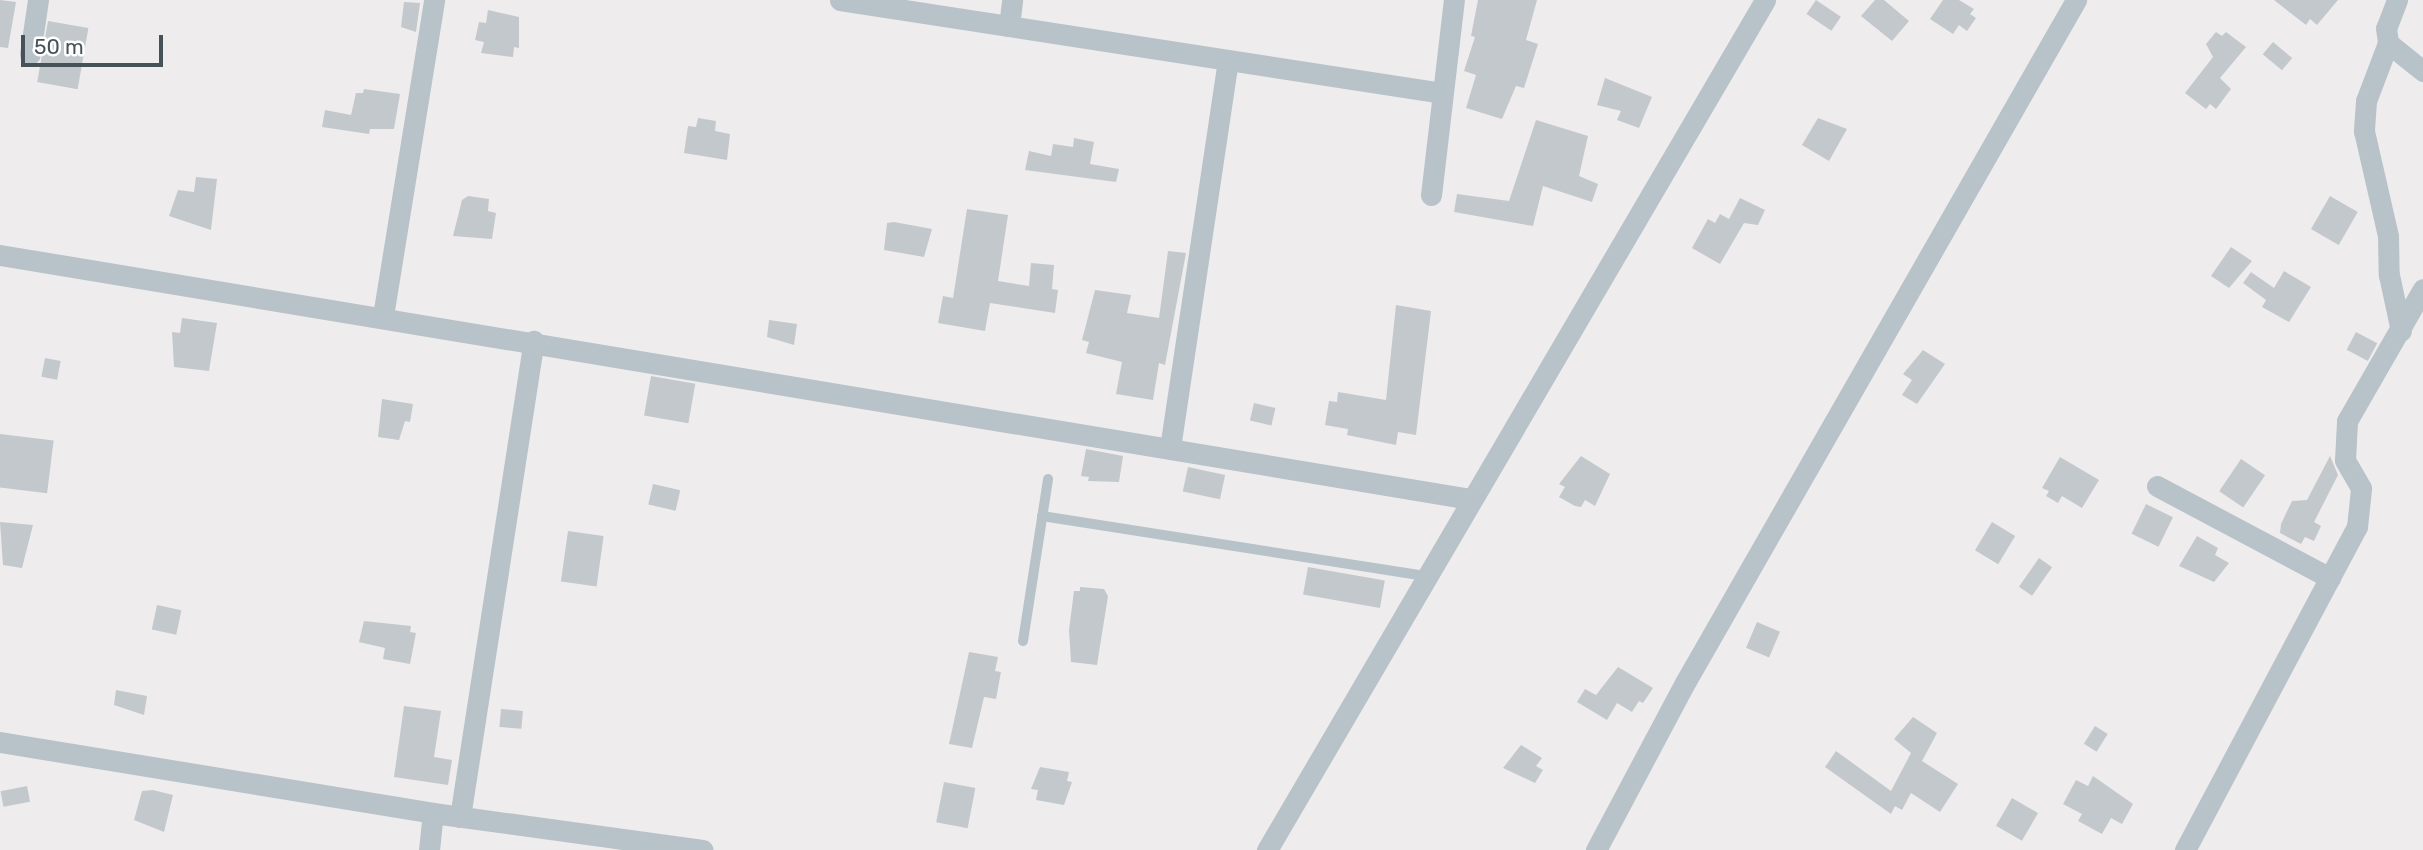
<!DOCTYPE html>
<style>
body{margin:0}
#map{position:relative;width:2423px;height:850px;overflow:hidden;background:#efeced;font-family:Rubik,sans-serif}
div>[style]{position:absolute}
.building>*{inset:0;background:#c3c8cc;transform-origin:0 0}
.lane>*{height:10px;margin:-5px;padding:0 5px;transform-origin:5px;border-radius:5px;background:#b8c3c9}
.street>*{height:21px;margin:-10.5px;padding:0 10.5px;transform-origin:10.5px;border-radius:10.5px;background:#b8c3c9}
span{translate:-50% -50%;white-space:nowrap;text-align:center;line-height:1.15;-webkit-text-stroke:6px #fff;paint-order:stroke}
.scale{position:absolute;left:21px;top:35px;width:142px;height:32px;box-sizing:border-box;border:4px solid #455359;border-top:0;padding-left:9px;font-size:21px;line-height:24px;white-space:nowrap;color:#455359;-webkit-text-stroke:5px #fff;paint-order:stroke}
</style>
<div id="map">
<div class="building">
<div style="clip-path:polygon(0 0,16px 2px,8px 48px,0 47px)"></div>
<div style="clip-path:polygon(1478px 0,1537px 0,1526px 40px,1538px 44px,1524px 88px,1516px 86px,1502px 119px,1466px 108px,1476px 75px,1464px 71px,1475px 37px,1471px 36px)"></div>
<div style="left:1816px;top:0;width:30px;height:17px;rotate:34deg"></div>
<div style="clip-path:polygon(1875px 0,1884px 0,1909px 21px,1892px 41px,1861px 16px)"></div>
<div style="clip-path:polygon(1943px 0,1959px 0,1974px 9px,1970px 14px,1976px 18px,1967px 31px,1959px 25px,1953px 34px,1930px 19px)"></div>
<div style="clip-path:polygon(2274px 0,2338px 0,2317px 25px,2310px 19px,2306px 25px)"></div>
<div style="clip-path:polygon(404px 2px,420px 3px,416px 32px,401px 27px)"></div>
<div style="clip-path:polygon(488px 10px,519px 17px,519px 48px,514px 47px,513px 57px,481px 53px,484px 42px,475px 40px,479px 22px,486px 23px)"></div>
<div style="left:48px;top:21px;width:41px;height:62px;rotate:10deg"></div>
<div style="clip-path:polygon(2216px 32px,2222px 36px,2226px 32px,2246px 47px,2220px 78px,2231px 89px,2216px 109px,2210px 104px,2206px 109px,2185px 93px,2213px 57px,2206px 44px)"></div>
<div style="left:2273px;top:42px;width:25px;height:16px;rotate:40deg"></div>
<div style="clip-path:polygon(1605px 78px,1652px 97px,1639px 128px,1617px 120px,1621px 111px,1597px 105px)"></div>
<div style="clip-path:polygon(364px 89px,400px 94px,394px 129px,370px 129px,369px 134px,322px 127px,325px 110px,351px 115px,356px 93px,363px 93px)"></div>
<div style="clip-path:polygon(698px 118px,716px 121px,715px 131px,730px 134px,727px 160px,684px 153px,688px 126px,696px 127px)"></div>
<div style="clip-path:polygon(1818px 118px,1847px 129px,1829px 161px,1802px 145px)"></div>
<div style="clip-path:polygon(1536px 120px,1588px 136px,1579px 176px,1598px 184px,1592px 202px,1543px 186px,1533px 226px,1454px 212px,1457px 194px,1509px 201px)"></div>
<div style="clip-path:polygon(1074px 138px,1094px 142px,1090px 164px,1119px 169px,1116px 182px,1025px 170px,1029px 151px,1051px 156px,1053px 144px,1073px 147px)"></div>
<div style="clip-path:polygon(196px 177px,217px 179px,211px 230px,169px 216px,178px 190px,194px 192px)"></div>
<div style="clip-path:polygon(468px 196px,489px 199px,488px 211px,496px 213px,492px 239px,453px 236px,462px 200px)"></div>
<div style="left:2330px;top:196px;width:32px;height:38px;rotate:30deg"></div>
<div style="clip-path:polygon(1740px 198px,1765px 210px,1758px 225px,1744px 223px,1720px 264px,1692px 248px,1708px 219px,1715px 223px,1720px 214px,1729px 219px)"></div>
<div style="clip-path:polygon(967px 209px,1008px 215px,998px 281px,1029px 286px,1031px 263px,1054px 265px,1052px 289px,1058px 290px,1055px 313px,990px 303px,985px 331px,938px 323px,943px 296px,953px 298px)"></div>
<div style="clip-path:polygon(894px 222px,932px 229px,924px 257px,884px 250px,887px 223px)"></div>
<div style="clip-path:polygon(2231px 247px,2252px 261px,2229px 288px,2211px 276px)"></div>
<div style="clip-path:polygon(1168px 251px,1186px 253px,1165px 365px,1159px 363px,1153px 400px,1116px 394px,1122px 362px,1086px 353px,1089px 342px,1082px 340px,1095px 290px,1131px 295px,1127px 313px,1159px 318px)"></div>
<div style="clip-path:polygon(2284px 271px,2311px 287px,2289px 322px,2262px 307px,2266px 300px,2243px 283px,2251px 272px,2274px 288px)"></div>
<div style="clip-path:polygon(1396px 305px,1431px 311px,1416px 435px,1398px 432px,1396px 445px,1347px 435px,1348px 429px,1325px 425px,1329px 401px,1337px 402px,1338px 392px,1386px 400px)"></div>
<div style="clip-path:polygon(182px 318px,217px 323px,209px 371px,174px 367px,172px 332px,180px 333px)"></div>
<div style="clip-path:polygon(769px 320px,797px 324px,794px 345px,767px 337px)"></div>
<div style="left:2356px;top:332px;width:24px;height:20px;rotate:28deg"></div>
<div style="clip-path:polygon(1923px 350px,1945px 364px,1917px 404px,1902px 395px,1912px 380px,1903px 374px)"></div>
<div style="left:45px;top:358px;width:16px;height:19px;rotate:11deg"></div>
<div style="left:651px;top:376px;width:45px;height:40px;rotate:10deg"></div>
<div style="clip-path:polygon(382px 399px,413px 404px,410px 422px,405px 421px,399px 440px,378px 437px)"></div>
<div style="left:1254px;top:403px;width:22px;height:18px;rotate:13deg"></div>
<div style="left:0;top:434px;width:54px;height:53px;rotate:7deg"></div>
<div style="clip-path:polygon(1086px 449px,1123px 456px,1119px 482px,1088px 481px,1089px 477px,1081px 476px)"></div>
<div style="clip-path:polygon(1581px 456px,1610px 474px,1595px 506px,1585px 500px,1581px 507px,1575px 506px,1559px 497px,1565px 487px,1559px 484px)"></div>
<div style="clip-path:polygon(2330px 456px,2338px 475px,2314px 522px,2321px 526px,2314px 541px,2305px 537px,2301px 544px,2280px 533px,2281px 524px,2292px 501px,2307px 500px)"></div>
<div style="clip-path:polygon(2060px 457px,2099px 480px,2082px 508px,2062px 496px,2058px 503px,2046px 496px,2049px 491px,2042px 488px)"></div>
<div style="left:2241px;top:459px;width:29px;height:39px;rotate:34deg"></div>
<div style="left:1188px;top:467px;width:38px;height:25px;rotate:12deg"></div>
<div style="left:653px;top:484px;width:28px;height:21px;rotate:13deg"></div>
<div style="left:2146px;top:504px;width:30px;height:33px;rotate:26deg"></div>
<div style="clip-path:polygon(0 522px,33px 525px,22px 568px,3px 565px)"></div>
<div style="left:1992px;top:522px;width:27px;height:33px;rotate:31deg"></div>
<div style="left:568px;top:531px;width:36px;height:51px;rotate:8deg"></div>
<div style="clip-path:polygon(2197px 536px,2218px 548px,2215px 555px,2229px 563px,2214px 582px,2179px 566px)"></div>
<div style="left:2039px;top:558px;width:16px;height:35px;rotate:35deg"></div>
<div style="left:1308px;top:567px;width:78px;height:28px;rotate:10deg"></div>
<div style="clip-path:polygon(1080px 587px,1104px 589px,1108px 596px,1097px 665px,1071px 662px,1069px 630px,1074px 591px,1080px 591px)"></div>
<div style="left:157px;top:605px;width:25px;height:25px;rotate:12deg"></div>
<div style="clip-path:polygon(364px 621px,411px 626px,410px 632px,416px 633px,410px 664px,383px 659px,385px 648px,359px 642px)"></div>
<div style="left:1757px;top:622px;width:25px;height:28px;rotate:23deg"></div>
<div style="clip-path:polygon(969px 652px,998px 657px,995px 671px,1001px 672px,996px 699px,984px 697px,972px 748px,949px 744px)"></div>
<div style="clip-path:polygon(1618px 667px,1653px 688px,1643px 703px,1639px 701px,1632px 712px,1617px 703px,1607px 720px,1577px 702px,1585px 689px,1596px 695px)"></div>
<div style="clip-path:polygon(116px 690px,147px 696px,144px 715px,114px 705px)"></div>
<div style="clip-path:polygon(404px 706px,441px 711px,434px 757px,452px 760px,448px 785px,394px 777px)"></div>
<div style="left:501px;top:709px;width:22px;height:18px;rotate:5deg"></div>
<div style="clip-path:polygon(1913px 717px,1937px 733px,1922px 761px,1958px 784px,1940px 812px,1911px 793px,1902px 810px,1895px 806px,1891px 814px,1825px 767px,1836px 751px,1891px 791px,1911px 753px,1894px 739px)"></div>
<div style="left:2095px;top:726px;width:15px;height:21px;rotate:32deg"></div>
<div style="clip-path:polygon(1521px 745px,1542px 758px,1536px 766px,1543px 770px,1535px 783px,1503px 768px)"></div>
<div style="clip-path:polygon(1040px 767px,1069px 772px,1067px 781px,1072px 782px,1064px 805px,1036px 800px,1038px 790px,1031px 789px)"></div>
<div style="clip-path:polygon(2093px 776px,2133px 804px,2122px 824px,2111px 818px,2102px 834px,2078px 821px,2082px 814px,2063px 804px,2076px 780px,2088px 786px)"></div>
<div style="left:944px;top:782px;width:32px;height:41px;rotate:11deg"></div>
<div style="left:27px;top:786px;width:16px;height:27px;rotate:79deg"></div>
<div style="clip-path:polygon(153px 790px,173px 795px,164px 832px,134px 820px,142px 791px)"></div>
<div style="left:2012px;top:798px;width:30px;height:32px;rotate:30deg"></div>
</div>
<div class="lane">
<div style="left:1042px;top:516px;width:388px;rotate:8.9deg"></div>
<div style="left:1023px;top:641px;width:164px;rotate:-81.2deg"></div>
</div>
<div class="street">
<div style="left:840px;top:0;width:609px;rotate:8.78deg"></div>
<div style="left:2397px;top:0;width:30px;rotate:111deg"></div>
<div style="left:2386px;top:28px;width:15px;rotate:82deg"></div>
<div style="left:2388px;top:43px;width:45px;rotate:38.7deg"></div>
<div style="left:1009px;top:26px;width:26px;rotate:-83deg"></div>
<div style="left:2388px;top:43px;width:62px;rotate:110.8deg"></div>
<div style="left:2366px;top:101px;width:30px;rotate:94deg"></div>
<div style="left:2364px;top:131px;width:108px;rotate:77.1deg"></div>
<div style="left:2388px;top:236px;width:39px;rotate:89deg"></div>
<div style="left:2389px;top:275px;width:57px;rotate:77.9deg"></div>
<div style="left:30px;top:54px;width:55px;rotate:-81.6deg"></div>
<div style="left:1431px;top:195px;width:196px;rotate:-83.3deg"></div>
<div style="left:0;top:255px;width:1491px;rotate:9.42deg"></div>
<div style="left:383px;top:316px;width:320px;rotate:-80.8deg"></div>
<div style="left:1170px;top:448px;width:392px;rotate:-81.5deg"></div>
<div style="left:2157px;top:486px;width:196px;rotate:28deg"></div>
<div style="left:0;top:742px;width:439px;rotate:9.3deg"></div>
<div style="left:433px;top:813px;width:272px;rotate:7.8deg"></div>
<div style="left:460px;top:817px;width:482px;rotate:-81.2deg"></div>
<div style="left:429px;top:850px;width:37px;rotate:-84deg"></div>
<div style="left:1267px;top:850px;width:985px;rotate:-59.63deg"></div>
<div style="left:1596px;top:850px;width:191px;rotate:-62deg"></div>
<div style="left:1686px;top:681px;width:785px;rotate:-60.2deg"></div>
<div style="left:2185px;top:850px;width:366px;rotate:-62deg"></div>
<div style="left:2357px;top:527px;width:39px;rotate:-84deg"></div>
<div style="left:2361px;top:488px;width:32px;rotate:-120deg"></div>
<div style="left:2345px;top:460px;width:39px;rotate:-87deg"></div>
<div style="left:2347px;top:421px;width:152px;rotate:-60.1deg"></div>
</div>
<div class="scale">50 m</div>
</div>
